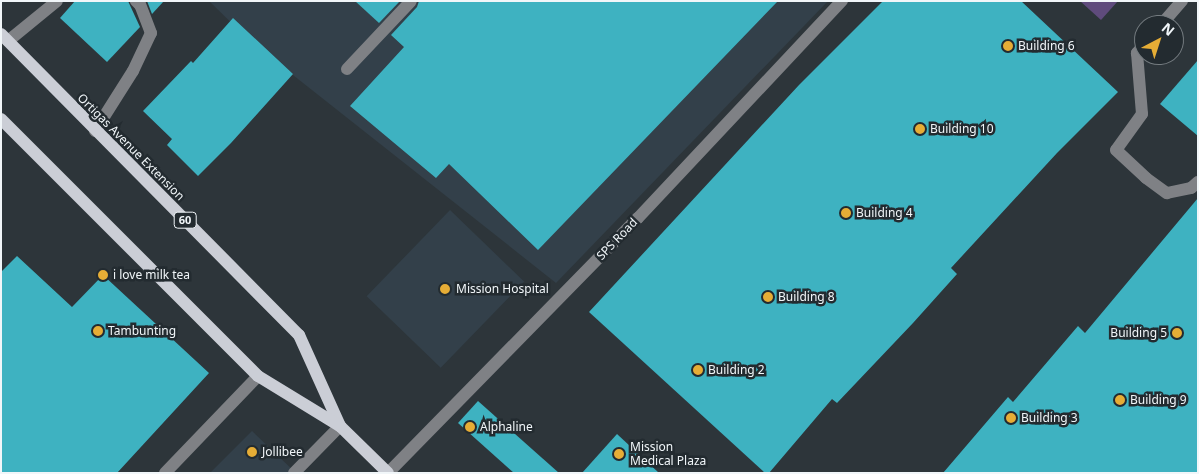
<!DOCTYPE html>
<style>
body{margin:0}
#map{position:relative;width:1199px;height:474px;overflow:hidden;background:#2d353a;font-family:"Noto Sans",sans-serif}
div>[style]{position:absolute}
.built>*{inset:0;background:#33404a;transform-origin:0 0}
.green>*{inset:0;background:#5f4b7c}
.building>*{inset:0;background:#3eb2c1}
.minor>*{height:12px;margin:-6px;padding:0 6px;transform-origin:6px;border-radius:6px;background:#7f8185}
.major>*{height:12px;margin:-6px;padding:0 6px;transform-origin:6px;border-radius:6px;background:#cbced6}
.dots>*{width:14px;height:14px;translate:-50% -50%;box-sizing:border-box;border:2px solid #232b30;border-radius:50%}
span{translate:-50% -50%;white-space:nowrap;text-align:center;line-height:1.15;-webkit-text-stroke:5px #232b30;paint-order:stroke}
.shield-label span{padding:1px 4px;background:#232b30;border:1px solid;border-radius:4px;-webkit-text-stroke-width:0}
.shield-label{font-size:11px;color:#f1f6f9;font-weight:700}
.poi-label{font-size:12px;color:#f1f6f9}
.left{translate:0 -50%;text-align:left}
.right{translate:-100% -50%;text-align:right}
.street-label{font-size:12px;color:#f1f6f9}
.frame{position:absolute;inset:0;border:2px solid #f1f6f9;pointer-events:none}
.north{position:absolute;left:1134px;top:15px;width:50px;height:50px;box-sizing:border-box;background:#232b30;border:1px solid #757c80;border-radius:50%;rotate:40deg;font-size:14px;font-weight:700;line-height:20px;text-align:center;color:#f1f6f9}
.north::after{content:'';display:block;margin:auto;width:18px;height:22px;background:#e6ad36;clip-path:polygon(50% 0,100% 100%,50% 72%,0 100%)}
</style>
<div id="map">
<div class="built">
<div style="clip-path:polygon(209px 1px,828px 1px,556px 283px,250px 41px)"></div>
<div style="left:450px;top:210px;width:103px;height:120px;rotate:44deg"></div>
<div style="clip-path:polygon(252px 431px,296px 473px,210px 473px)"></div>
</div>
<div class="green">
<div style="clip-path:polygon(1080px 1px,1118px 1px,1101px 20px)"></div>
</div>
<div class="building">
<div style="clip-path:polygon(75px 1px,128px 1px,140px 27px,107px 62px,60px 18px)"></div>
<div style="clip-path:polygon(147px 1px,164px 1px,152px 14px)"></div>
<div style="clip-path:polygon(355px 1px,400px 1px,379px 23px)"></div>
<div style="clip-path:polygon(419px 1px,778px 1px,538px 250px,449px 164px,436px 178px,350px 106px,404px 47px,391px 35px,417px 7px)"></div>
<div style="clip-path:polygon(883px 1px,1021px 1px,1118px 92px,1057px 153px,951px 268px,957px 274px,913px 323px,837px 403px,832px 399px,769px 473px,765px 473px,589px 312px,799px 85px)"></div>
<div style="clip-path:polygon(233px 18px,293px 74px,231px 143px,198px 176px,167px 145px,172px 139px,143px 111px,191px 61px,193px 63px)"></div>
<div style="clip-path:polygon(1198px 60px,1198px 136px,1160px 104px)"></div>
<div style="clip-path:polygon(1198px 198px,1198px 473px,943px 473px,1008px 397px,1013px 402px,1078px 326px,1085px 333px)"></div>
<div style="clip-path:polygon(17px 256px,72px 307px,103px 275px,209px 373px,117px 473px,1px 473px,1px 272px)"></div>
<div style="clip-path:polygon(478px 401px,559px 473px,514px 473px,458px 423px)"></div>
<div style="clip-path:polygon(617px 434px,659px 473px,582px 473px)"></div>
</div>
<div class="minor">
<div style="left:1161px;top:25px;width:32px;rotate:-49deg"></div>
<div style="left:8px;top:41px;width:63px;rotate:-39.2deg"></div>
<div style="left:1144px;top:45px;width:11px;rotate:131deg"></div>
<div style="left:1137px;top:53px;width:61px;rotate:85.3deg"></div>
<div style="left:1142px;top:114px;width:44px;rotate:125.8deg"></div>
<div style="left:1116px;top:150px;width:41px;rotate:43deg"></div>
<div style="left:1146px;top:178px;width:26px;rotate:36deg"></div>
<div style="left:1167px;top:193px;width:25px;rotate:-12deg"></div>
<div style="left:1191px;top:188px;width:9px;rotate:-41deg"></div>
<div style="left:347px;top:69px;width:93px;rotate:-46.7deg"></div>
<div style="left:95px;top:131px;width:71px;rotate:-57.7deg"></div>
<div style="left:133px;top:71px;width:42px;rotate:-64.7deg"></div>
<div style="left:151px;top:33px;width:30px;rotate:-111deg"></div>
<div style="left:140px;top:5px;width:6px;rotate:-135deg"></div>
<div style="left:165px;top:473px;width:134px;rotate:-46.2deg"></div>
<div style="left:294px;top:473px;width:66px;rotate:-45.6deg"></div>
<div style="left:388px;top:473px;width:357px;rotate:-45.6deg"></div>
<div style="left:638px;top:218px;width:298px;rotate:-46.8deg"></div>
</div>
<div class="major">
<div style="left:1px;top:34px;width:424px;rotate:45.3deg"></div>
<div style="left:299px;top:335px;width:100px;rotate:65.7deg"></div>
<div style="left:1px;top:119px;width:363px;rotate:45deg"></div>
<div style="left:258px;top:376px;width:96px;rotate:31.4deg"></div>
<div style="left:340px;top:426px;width:67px;rotate:44.4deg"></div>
</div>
<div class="dots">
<div style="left:1008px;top:46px;background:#e6ad36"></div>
<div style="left:920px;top:129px;background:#e6ad36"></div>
<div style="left:846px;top:213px;background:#e6ad36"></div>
<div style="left:103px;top:275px;background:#e6ad36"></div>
<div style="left:445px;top:289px;background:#e6ad36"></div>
<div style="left:768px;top:297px;background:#e6ad36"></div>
<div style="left:98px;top:331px;background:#e6ad36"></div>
<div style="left:1177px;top:333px;background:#e6ad36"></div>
<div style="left:698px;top:370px;background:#e6ad36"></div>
<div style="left:1120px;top:400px;background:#e6ad36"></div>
<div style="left:1011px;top:418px;background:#e6ad36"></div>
<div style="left:470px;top:427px;background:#e6ad36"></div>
<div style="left:252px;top:452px;background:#e6ad36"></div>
<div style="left:619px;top:454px;background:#e6ad36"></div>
</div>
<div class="shield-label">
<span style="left:185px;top:220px">60</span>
</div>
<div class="poi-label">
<span class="left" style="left:1018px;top:46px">Building 6</span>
<span class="left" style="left:930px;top:129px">Building 10</span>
<span class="left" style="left:856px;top:213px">Building 4</span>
<span class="left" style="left:113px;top:275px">i love milk tea</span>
<span class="left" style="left:456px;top:289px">Mission Hospital</span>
<span class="left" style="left:778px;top:297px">Building 8</span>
<span class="left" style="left:108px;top:331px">Tambunting</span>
<span class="right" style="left:1167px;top:333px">Building 5</span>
<span class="left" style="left:708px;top:370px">Building 2</span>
<span class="left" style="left:1130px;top:400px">Building 9</span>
<span class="left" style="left:1021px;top:418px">Building 3</span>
<span class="left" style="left:480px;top:427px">Alphaline</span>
<span class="left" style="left:630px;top:454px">Mission<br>Medical Plaza</span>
<span class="left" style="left:262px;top:452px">Jollibee</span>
</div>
<div class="street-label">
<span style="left:131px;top:147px;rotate:45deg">Ortigas Avenue Extension</span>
<span style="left:617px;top:239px;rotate:-46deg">SPS Road</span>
</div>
<div class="frame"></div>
<div class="north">N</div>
</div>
